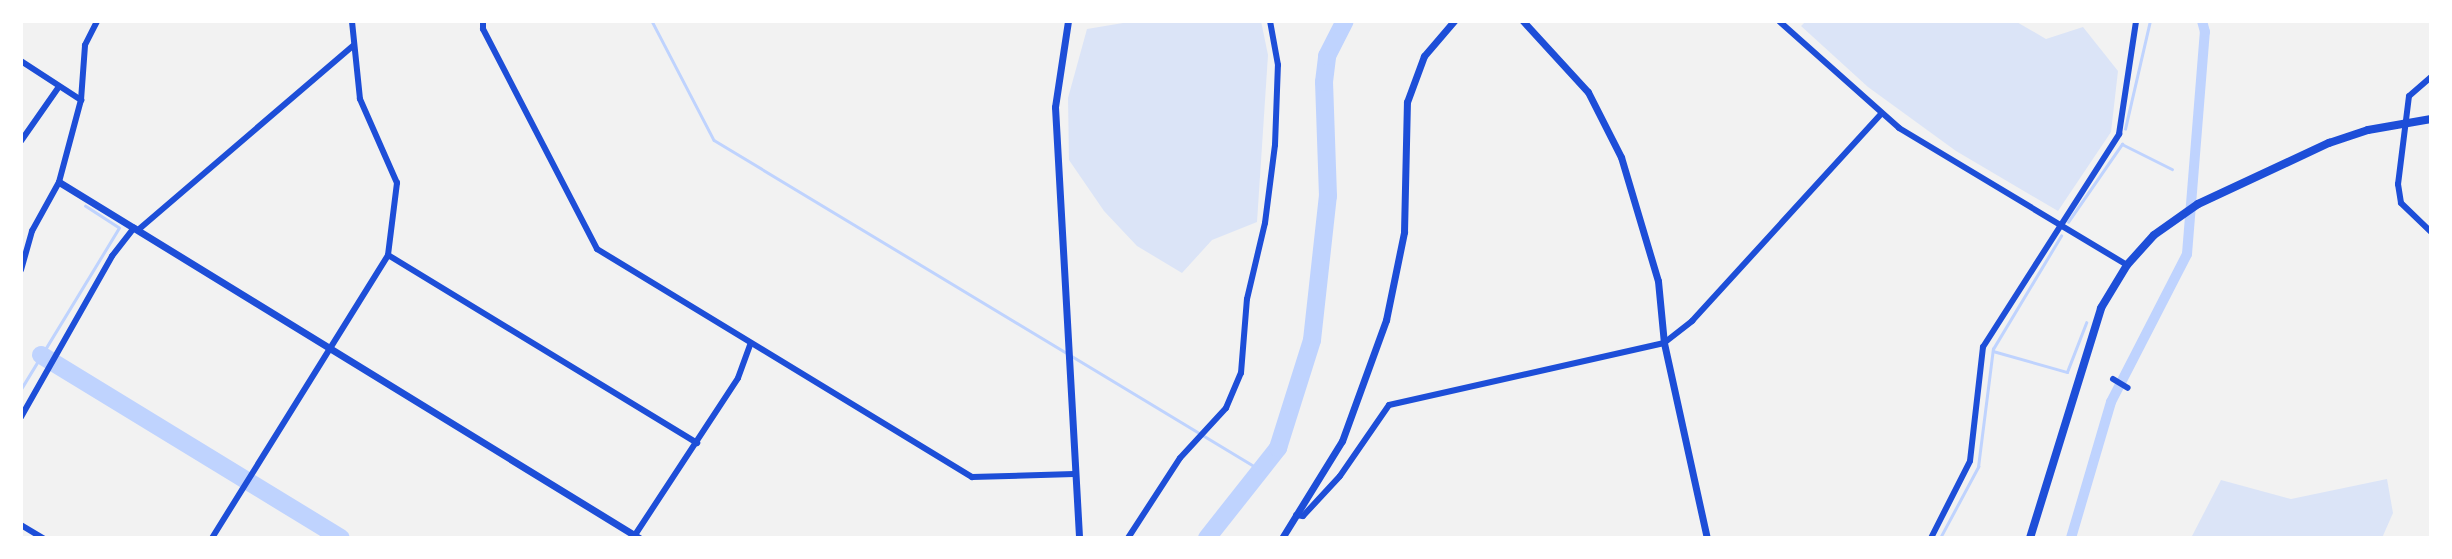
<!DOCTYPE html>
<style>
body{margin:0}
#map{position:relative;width:2452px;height:559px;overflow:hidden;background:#f2f2f2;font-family:"Work Sans",sans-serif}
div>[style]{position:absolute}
.green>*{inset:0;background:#dbe4f7}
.stream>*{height:2.5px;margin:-1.25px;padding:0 1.25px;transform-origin:1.25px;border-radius:1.25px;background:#bfd3fe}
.canal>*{height:10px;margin:-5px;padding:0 5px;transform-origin:5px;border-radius:5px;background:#bfd3fe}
.river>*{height:18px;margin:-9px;padding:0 9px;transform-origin:9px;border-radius:9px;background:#bfd3fe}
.minor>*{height:6px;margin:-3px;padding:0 3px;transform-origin:3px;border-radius:3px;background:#1d4ed8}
.tertiary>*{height:7px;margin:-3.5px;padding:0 3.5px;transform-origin:3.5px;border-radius:3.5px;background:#1d4ed8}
.secondary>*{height:8px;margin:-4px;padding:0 4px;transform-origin:4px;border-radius:4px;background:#1d4ed8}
span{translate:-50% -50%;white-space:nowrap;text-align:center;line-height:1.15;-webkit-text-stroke:5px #fff;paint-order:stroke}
.frame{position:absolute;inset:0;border:23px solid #fff;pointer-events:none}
</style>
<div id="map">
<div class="green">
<div style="clip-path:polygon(1135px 21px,1261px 21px,1268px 55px,1257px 222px,1212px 240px,1182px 273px,1137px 246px,1104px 211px,1069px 160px,1068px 98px,1087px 29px)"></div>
<div style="clip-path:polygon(1806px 21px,2015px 21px,2046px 39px,2083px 27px,2118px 71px,2111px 132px,2058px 211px,1956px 151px,1868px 87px,1801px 26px)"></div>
<div style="clip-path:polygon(2387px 479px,2393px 513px,2382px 538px,2191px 538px,2221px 480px,2291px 499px)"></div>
</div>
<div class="stream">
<div style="left:652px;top:21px;width:134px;rotate:62.5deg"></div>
<div style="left:714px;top:140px;width:640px;rotate:31.13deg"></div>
<div style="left:2250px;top:21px;width:7px"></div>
<div style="left:2125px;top:129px;width:111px;rotate:-77deg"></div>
<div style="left:2068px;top:222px;width:95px;rotate:-55.3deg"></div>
<div style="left:2122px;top:144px;width:56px;rotate:26.6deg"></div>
<div style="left:1993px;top:351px;width:77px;rotate:15.8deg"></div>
<div style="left:2067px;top:372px;width:53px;rotate:-68.8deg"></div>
<div style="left:21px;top:389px;width:188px;rotate:-58.7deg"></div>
<div style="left:119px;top:228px;width:40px;rotate:-147.1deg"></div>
<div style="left:1940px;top:538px;width:81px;rotate:-61.8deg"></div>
<div style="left:1978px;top:467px;width:119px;rotate:-82.8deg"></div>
<div style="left:1993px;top:349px;width:132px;rotate:-59deg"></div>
</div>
<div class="canal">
<div style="left:2071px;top:538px;width:142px;rotate:-73.6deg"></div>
<div style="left:2111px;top:402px;width:166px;rotate:-62.8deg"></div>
<div style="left:2187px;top:254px;width:223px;rotate:-85.4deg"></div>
<div style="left:2205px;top:32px;width:11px;rotate:-105deg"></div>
</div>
<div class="river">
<div style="left:41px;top:355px;width:351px;rotate:31.4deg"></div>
<div style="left:1207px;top:538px;width:115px;rotate:-51.7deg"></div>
<div style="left:1278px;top:448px;width:113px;rotate:-72.5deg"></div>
<div style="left:1312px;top:340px;width:145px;rotate:-83.7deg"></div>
<div style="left:1328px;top:196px;width:114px;rotate:-92deg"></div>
<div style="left:1324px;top:82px;width:26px;rotate:-83deg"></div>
<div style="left:1327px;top:56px;width:39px;rotate:-63deg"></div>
</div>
<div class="minor">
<div style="left:483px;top:21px;width:8px;rotate:90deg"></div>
<div style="left:483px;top:29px;width:248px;rotate:62.6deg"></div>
<div style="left:597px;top:249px;width:439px;rotate:31.3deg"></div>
<div style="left:972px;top:477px;width:102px;rotate:-1.7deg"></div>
<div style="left:1779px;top:21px;width:161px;rotate:41.7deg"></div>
<div style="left:1899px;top:128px;width:266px;rotate:31deg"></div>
<div style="left:21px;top:61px;width:72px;rotate:33deg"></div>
<div style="left:2431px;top:77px;width:29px;rotate:139deg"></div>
<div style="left:2409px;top:96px;width:89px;rotate:97.1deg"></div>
<div style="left:2398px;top:184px;width:19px;rotate:81deg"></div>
<div style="left:2401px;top:203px;width:42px;rotate:44deg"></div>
<div style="left:21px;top:141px;width:65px;rotate:-55.1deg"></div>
<div style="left:138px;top:230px;width:284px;rotate:-40.6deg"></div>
<div style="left:388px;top:255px;width:362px;rotate:31.3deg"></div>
<div style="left:21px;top:270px;width:41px;rotate:-74.2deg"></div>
<div style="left:32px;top:231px;width:56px;rotate:-61.1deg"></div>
<div style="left:59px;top:182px;width:85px;rotate:-75deg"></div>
<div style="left:81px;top:100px;width:55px;rotate:-85.8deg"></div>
<div style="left:85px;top:45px;width:27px;rotate:-63deg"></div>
<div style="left:2113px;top:379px;width:17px;rotate:31deg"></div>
<div style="left:21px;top:417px;width:185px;rotate:-60.5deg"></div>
<div style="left:112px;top:256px;width:36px;rotate:-52deg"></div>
<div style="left:1296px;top:515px;width:7px;rotate:8deg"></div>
<div style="left:1303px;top:516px;width:54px;rotate:-47.2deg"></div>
<div style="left:1340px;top:476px;width:86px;rotate:-55.4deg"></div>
<div style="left:1389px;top:405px;width:282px;rotate:-12.7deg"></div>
<div style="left:1664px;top:343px;width:36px;rotate:-38deg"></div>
<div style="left:1692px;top:321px;width:280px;rotate:-47.6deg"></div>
<div style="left:21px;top:525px;width:26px;rotate:31deg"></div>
<div style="left:212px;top:538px;width:333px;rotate:-58.1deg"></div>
<div style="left:388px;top:255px;width:73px;rotate:-82.9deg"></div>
<div style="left:397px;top:183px;width:92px;rotate:-113.8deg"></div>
<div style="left:360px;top:99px;width:78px;rotate:-95.9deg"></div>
<div style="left:633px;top:538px;width:191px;rotate:-56.7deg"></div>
<div style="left:738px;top:378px;width:37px;rotate:-70deg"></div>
<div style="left:1128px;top:538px;width:95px;rotate:-57deg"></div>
<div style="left:1180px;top:458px;width:68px;rotate:-47.4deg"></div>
<div style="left:1226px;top:408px;width:38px;rotate:-67deg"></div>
<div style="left:1241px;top:373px;width:74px;rotate:-85.4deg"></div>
<div style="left:1247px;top:299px;width:78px;rotate:-76.7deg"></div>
<div style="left:1265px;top:223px;width:79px;rotate:-82.7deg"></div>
<div style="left:1275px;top:145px;width:80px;rotate:-87.9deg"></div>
<div style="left:1278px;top:65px;width:45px;rotate:-100.3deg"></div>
<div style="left:1931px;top:538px;width:86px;rotate:-63.1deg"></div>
<div style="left:1970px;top:461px;width:115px;rotate:-83.5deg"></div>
<div style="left:1983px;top:347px;width:253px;rotate:-57.4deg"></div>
<div style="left:2119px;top:134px;width:114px;rotate:-81.4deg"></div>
</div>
<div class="tertiary">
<div style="left:1068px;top:21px;width:87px;rotate:98.6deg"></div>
<div style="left:1055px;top:107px;width:432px;rotate:86.8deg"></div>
<div style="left:1523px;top:21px;width:96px;rotate:47.5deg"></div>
<div style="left:1588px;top:92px;width:73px;rotate:63.1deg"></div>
<div style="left:1621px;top:157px;width:129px;rotate:73.4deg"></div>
<div style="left:1658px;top:281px;width:62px;rotate:84.5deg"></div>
<div style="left:1664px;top:343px;width:200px;rotate:77.6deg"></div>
<div style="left:59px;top:182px;width:681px;rotate:31.54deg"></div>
<div style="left:1282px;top:538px;width:114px;rotate:-58.3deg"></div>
<div style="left:1342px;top:441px;width:129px;rotate:-70deg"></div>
<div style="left:1386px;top:320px;width:90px;rotate:-78.4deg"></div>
<div style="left:1404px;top:232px;width:130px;rotate:-88.7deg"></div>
<div style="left:1407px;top:102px;width:49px;rotate:-69.7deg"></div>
<div style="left:1424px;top:56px;width:46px;rotate:-49.4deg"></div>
</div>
<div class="secondary">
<div style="left:2030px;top:538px;width:241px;rotate:-72.8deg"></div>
<div style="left:2101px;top:308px;width:50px;rotate:-58.8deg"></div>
<div style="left:2127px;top:265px;width:40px;rotate:-48deg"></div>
<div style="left:2154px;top:235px;width:54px;rotate:-35.2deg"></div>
<div style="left:2198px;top:204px;width:145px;rotate:-25deg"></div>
<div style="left:2329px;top:143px;width:41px;rotate:-18.4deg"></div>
<div style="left:2368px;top:130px;width:64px;rotate:-9.9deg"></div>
</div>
<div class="frame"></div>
</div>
